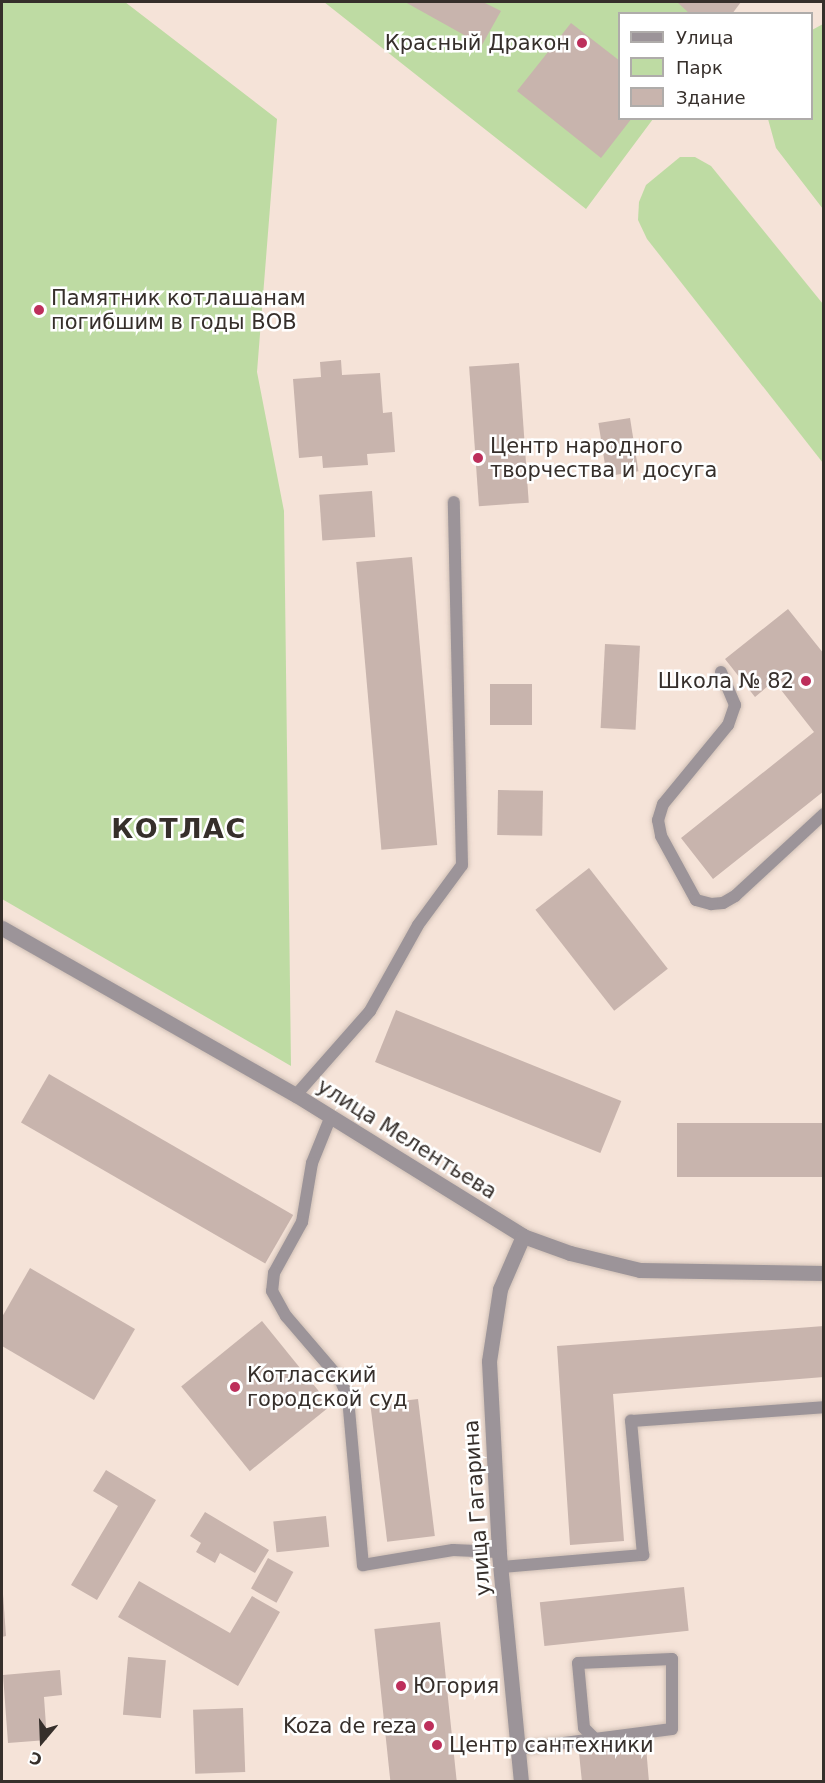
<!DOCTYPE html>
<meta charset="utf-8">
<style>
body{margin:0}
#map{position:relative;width:825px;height:1783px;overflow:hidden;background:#f5e3d8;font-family:"DejaVu Sans",sans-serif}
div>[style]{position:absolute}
.green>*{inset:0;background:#bedba3}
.building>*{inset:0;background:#c8b4ad;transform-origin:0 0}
.roads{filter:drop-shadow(0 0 2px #cfbfb5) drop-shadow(0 0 2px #cfbfb5)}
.service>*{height:12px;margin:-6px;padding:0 6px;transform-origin:6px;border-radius:6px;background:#9c9499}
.tertiary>*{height:15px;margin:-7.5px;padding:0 7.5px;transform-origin:7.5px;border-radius:7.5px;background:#9c9499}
.dots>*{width:16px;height:16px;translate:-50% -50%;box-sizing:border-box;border:3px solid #fff;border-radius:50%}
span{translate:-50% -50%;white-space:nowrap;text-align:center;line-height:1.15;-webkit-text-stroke:5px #fff;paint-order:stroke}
.poi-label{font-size:21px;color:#362f2b}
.right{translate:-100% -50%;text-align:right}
.left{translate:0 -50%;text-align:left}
.street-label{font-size:21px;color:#362f2b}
.district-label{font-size:27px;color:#362f2b;font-weight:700;letter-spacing:1.5px}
.frame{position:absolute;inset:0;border:3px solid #362f2b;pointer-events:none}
.legend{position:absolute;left:618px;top:12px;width:195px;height:108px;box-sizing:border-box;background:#fff;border:2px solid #afacaa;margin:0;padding:8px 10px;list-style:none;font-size:18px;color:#362f2b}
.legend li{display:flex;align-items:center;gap:12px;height:30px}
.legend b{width:30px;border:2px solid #afacaa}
.north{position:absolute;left:12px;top:1711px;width:60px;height:60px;-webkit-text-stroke:4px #fff;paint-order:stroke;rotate:199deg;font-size:16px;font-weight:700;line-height:24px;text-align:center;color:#362f2b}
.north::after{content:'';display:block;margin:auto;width:21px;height:27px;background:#362f2b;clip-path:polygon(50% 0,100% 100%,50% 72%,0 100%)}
</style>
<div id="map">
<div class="green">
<div style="clip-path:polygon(2px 2px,125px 2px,277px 119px,257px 372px,284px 511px,291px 1066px,2px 899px)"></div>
<div style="clip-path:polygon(324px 2px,740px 2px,731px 13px,620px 14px,620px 118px,653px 119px,586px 209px)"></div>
<div style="clip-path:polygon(823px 24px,824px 24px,823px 209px,776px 148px,768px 119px,812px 118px,812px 30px)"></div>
<div style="clip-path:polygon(680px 157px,695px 157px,711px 166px,823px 304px,823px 463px,647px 239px,638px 220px,639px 202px,646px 185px)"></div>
</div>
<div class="building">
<div style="clip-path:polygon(405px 2px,483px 2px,501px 11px,482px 45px)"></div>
<div style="clip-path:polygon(677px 2px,741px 2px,732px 14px,690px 14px)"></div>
<div style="clip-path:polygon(571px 23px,620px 61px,620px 118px,632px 118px,601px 158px,517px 91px)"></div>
<div style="clip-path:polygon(341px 360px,342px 375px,380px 373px,383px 413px,392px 412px,395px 452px,367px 454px,368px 465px,323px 468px,322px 456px,299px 458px,293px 379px,321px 377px,320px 362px)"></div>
<div style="left:519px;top:363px;width:140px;height:50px;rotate:86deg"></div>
<div style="left:630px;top:418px;width:54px;height:32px;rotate:81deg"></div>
<div style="left:372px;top:491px;width:46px;height:53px;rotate:86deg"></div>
<div style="left:412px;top:557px;width:289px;height:56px;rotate:85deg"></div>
<div style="clip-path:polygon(788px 609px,824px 654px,824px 791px,713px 879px,681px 838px,814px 732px,774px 681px,755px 697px,725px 659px)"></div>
<div style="left:605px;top:644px;width:35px;height:84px;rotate:3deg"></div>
<div style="left:532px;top:684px;width:41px;height:42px;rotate:90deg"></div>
<div style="left:498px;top:790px;width:45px;height:45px;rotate:1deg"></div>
<div style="left:589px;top:868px;width:128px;height:68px;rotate:52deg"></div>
<div style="left:396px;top:1010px;width:243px;height:56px;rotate:22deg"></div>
<div style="left:49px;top:1074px;width:282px;height:56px;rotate:30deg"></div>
<div style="left:824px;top:1123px;width:54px;height:147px;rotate:90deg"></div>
<div style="clip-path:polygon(30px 1268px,135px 1329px,94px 1400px,2px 1346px,2px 1317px)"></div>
<div style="left:262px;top:1321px;width:109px;height:104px;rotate:51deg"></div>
<div style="clip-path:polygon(824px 1326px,824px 1377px,613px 1394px,624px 1541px,570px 1545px,557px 1346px)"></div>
<div style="left:418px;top:1399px;width:138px;height:48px;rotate:83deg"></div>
<div style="clip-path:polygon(106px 1470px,156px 1500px,97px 1600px,71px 1585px,118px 1506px,93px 1491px)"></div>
<div style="clip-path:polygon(205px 1512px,269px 1550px,255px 1573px,220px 1553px,215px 1563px,196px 1552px,201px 1543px,190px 1536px)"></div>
<div style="left:326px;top:1516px;width:31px;height:53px;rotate:84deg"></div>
<div style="left:268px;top:1558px;width:29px;height:35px;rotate:29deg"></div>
<div style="clip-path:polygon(139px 1581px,230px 1633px,252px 1596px,280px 1612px,238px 1686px,118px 1617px)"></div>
<div style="left:684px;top:1587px;width:44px;height:145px;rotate:84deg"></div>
<div style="clip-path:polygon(2px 1594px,3px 1594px,6px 1636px,2px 1637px)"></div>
<div style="left:440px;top:1622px;width:161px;height:66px;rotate:84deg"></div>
<div style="left:128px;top:1657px;width:38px;height:58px;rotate:5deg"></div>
<div style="clip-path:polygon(60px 1670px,62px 1695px,44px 1697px,47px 1740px,8px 1743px,3px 1675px)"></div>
<div style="left:243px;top:1708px;width:64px;height:50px;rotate:88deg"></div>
<div style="clip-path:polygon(646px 1747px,649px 1782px,582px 1782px,579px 1753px)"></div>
</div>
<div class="roads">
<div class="service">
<div style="left:721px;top:672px;width:36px;rotate:67deg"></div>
<div style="left:735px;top:705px;width:21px;rotate:109deg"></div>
<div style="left:728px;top:725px;width:102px;rotate:129.4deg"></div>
<div style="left:663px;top:804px;width:17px;rotate:107deg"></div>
<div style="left:658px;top:820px;width:16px;rotate:79deg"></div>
<div style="left:661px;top:836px;width:73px;rotate:61.3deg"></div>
<div style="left:696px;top:900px;width:16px;rotate:15deg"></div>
<div style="left:711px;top:904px;width:12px;rotate:-5deg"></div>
<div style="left:723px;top:903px;width:14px;rotate:-30deg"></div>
<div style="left:735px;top:896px;width:121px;rotate:-42.7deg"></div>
<div style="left:296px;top:1095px;width:112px;rotate:-48.6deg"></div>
<div style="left:370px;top:1011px;width:98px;rotate:-60.8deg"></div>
<div style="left:418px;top:925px;width:74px;rotate:-53.7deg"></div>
<div style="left:462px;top:865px;width:363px;rotate:-91.3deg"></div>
<div style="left:331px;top:1116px;width:51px;rotate:112deg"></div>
<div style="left:312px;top:1163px;width:60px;rotate:99.6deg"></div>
<div style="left:302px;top:1222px;width:58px;rotate:118.8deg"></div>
<div style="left:274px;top:1273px;width:18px;rotate:96deg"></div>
<div style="left:272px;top:1291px;width:29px;rotate:61deg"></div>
<div style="left:286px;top:1316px;width:83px;rotate:49.4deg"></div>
<div style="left:340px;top:1379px;width:21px;rotate:67deg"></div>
<div style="left:348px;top:1398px;width:168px;rotate:84.9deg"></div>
<div style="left:363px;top:1565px;width:91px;rotate:-9.5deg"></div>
<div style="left:453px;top:1550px;width:46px;rotate:2.5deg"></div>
<div style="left:502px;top:1567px;width:142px;rotate:-4.9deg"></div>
<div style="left:643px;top:1555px;width:135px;rotate:-95.1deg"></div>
<div style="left:631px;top:1421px;width:194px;rotate:-4.1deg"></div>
<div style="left:518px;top:1749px;width:155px;rotate:-7.4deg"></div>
<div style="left:672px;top:1729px;width:70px;rotate:-90deg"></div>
<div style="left:672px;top:1659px;width:94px;rotate:177.6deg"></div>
<div style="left:578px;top:1663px;width:65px;rotate:84.7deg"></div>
<div style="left:584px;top:1728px;width:16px;rotate:45deg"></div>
</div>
<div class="tertiary">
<div style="left:2px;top:928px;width:338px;rotate:29.6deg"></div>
<div style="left:296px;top:1095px;width:267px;rotate:31.8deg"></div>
<div style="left:523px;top:1236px;width:50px;rotate:19.9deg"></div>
<div style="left:570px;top:1253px;width:72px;rotate:13.7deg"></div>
<div style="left:640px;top:1270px;width:184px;rotate:0.9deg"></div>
<div style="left:521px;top:1782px;width:231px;rotate:-95.5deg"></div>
<div style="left:499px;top:1552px;width:191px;rotate:-93deg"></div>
<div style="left:489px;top:1361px;width:73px;rotate:-81.3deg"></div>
<div style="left:500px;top:1289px;width:58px;rotate:-66.5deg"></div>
</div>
</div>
<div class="dots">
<div style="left:582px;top:43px;background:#bd2f5b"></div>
<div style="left:39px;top:310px;background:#bd2f5b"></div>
<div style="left:478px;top:458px;background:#bd2f5b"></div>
<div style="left:806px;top:681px;background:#bd2f5b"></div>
<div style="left:235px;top:1387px;background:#bd2f5b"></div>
<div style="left:401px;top:1686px;background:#bd2f5b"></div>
<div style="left:429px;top:1726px;background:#bd2f5b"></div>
<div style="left:437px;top:1745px;background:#bd2f5b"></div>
</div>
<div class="poi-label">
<span class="right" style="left:570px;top:43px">Красный Дракон</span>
<span class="left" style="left:51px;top:310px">Памятник котлашанам<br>погибшим в годы ВОВ</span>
<span class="left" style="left:490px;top:458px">Центр народного<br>творчества и досуга</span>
<span class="right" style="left:794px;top:681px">Школа № 82</span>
<span class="left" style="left:247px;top:1387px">Котласский<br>городской суд</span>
<span class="left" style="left:413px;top:1686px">Югория</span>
<span class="right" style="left:417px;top:1726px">Koza de reza</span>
<span class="left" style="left:449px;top:1745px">Центр сантехники</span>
</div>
<div class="street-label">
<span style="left:407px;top:1139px;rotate:32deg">улица Мелентьева</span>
<span style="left:477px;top:1508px;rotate:-94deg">улица Гагарина</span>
</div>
<div class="district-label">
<span style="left:179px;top:829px">КОТЛАС</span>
</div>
<div class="frame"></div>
<ul class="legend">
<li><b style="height:8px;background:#9c9499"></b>Улица</li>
<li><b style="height:16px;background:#bedba3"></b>Парк</li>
<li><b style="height:16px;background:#c8b4ad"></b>Здание</li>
</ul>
<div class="north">С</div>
</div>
